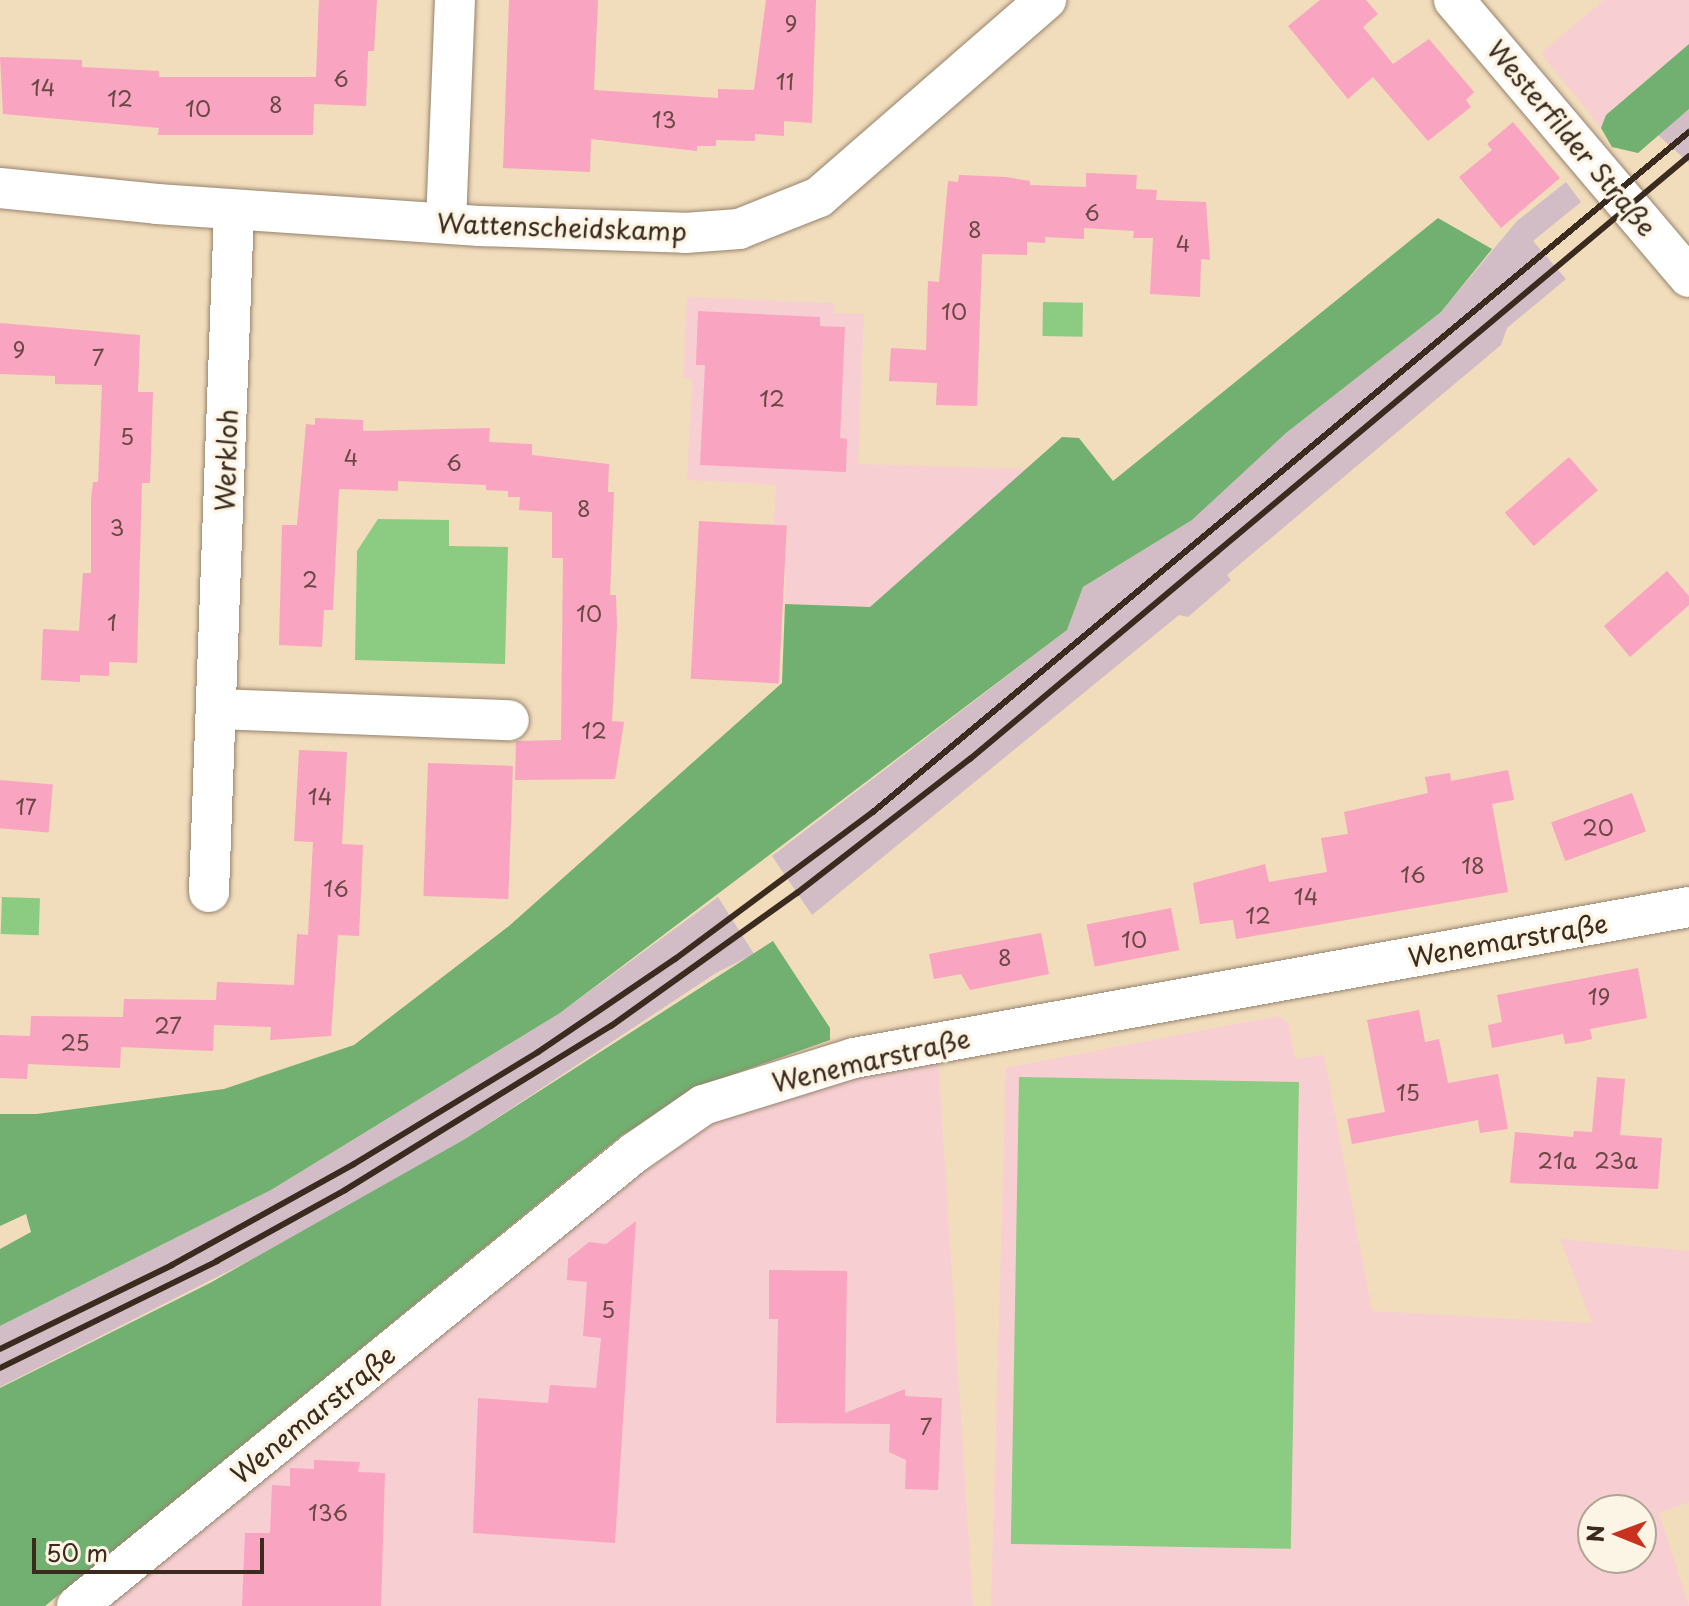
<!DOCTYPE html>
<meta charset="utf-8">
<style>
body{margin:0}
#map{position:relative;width:1689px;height:1606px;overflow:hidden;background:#f1dcbc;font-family:"Playpen Sans",sans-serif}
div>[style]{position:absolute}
.built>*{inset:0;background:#f7cfd3}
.industrial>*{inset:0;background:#d2bdc7}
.green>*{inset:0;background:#8ccc82;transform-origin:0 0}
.forest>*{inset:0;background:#71b070}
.building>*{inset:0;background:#f9a4c0;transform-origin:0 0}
.roads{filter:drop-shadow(0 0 2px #96836d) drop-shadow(0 0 2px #96836d)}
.minor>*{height:40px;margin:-20px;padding:0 20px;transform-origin:20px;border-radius:20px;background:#fff}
.rail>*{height:6px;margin:-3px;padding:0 3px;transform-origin:3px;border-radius:3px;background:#3b2a1e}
span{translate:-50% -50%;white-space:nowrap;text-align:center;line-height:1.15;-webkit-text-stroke:7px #fcf5e5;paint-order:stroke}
.number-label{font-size:22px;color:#6a4846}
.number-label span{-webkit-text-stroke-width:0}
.street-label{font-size:26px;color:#3b2a1e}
.north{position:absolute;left:1577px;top:1494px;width:80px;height:80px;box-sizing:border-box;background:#fcf5e5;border:2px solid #afa495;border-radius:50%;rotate:271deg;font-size:22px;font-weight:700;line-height:32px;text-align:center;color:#3b2a1e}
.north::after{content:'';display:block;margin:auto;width:28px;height:36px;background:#c8321e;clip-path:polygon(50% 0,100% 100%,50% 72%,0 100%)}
.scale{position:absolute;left:32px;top:1538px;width:232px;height:36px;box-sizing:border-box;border:4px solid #3b2a1e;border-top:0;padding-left:10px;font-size:24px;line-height:28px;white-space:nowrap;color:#3b2a1e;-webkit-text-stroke:6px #fcf5e5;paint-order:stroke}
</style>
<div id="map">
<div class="built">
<div style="clip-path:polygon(1604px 0,1689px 0,1689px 44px,1606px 114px,1601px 128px,1541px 53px)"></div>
<div style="clip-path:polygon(687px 297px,834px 303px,834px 313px,864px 314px,858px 464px,1028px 469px,870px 607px,785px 604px,787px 526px,774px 525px,776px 485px,687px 480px,692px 379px,683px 378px)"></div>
<div style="clip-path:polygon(evenodd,1279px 1016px,1288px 1023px,1295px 1059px,1324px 1055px,1372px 1311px,1592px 1323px,1560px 1239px,1689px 1251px,1689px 1502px,1659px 1513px,1689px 1606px,991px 1606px,1006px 1068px,1279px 1016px,1593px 1510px,1641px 1510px,1641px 1558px,1593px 1558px,1593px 1510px)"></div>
<div style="clip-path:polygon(937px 1041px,973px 1606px,77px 1606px,703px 1105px)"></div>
</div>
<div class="industrial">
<div style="clip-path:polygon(1689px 109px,1689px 163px,1658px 135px)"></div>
<div style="clip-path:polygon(1566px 182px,1581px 202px,1533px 241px,1566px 279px,1507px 328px,1501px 345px,1227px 575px,1231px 580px,1188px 617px,1179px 615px,812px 915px,772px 856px,1067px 630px,1083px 587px,1192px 520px,1286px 433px,1441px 312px,1517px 221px)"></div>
<div style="clip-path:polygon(718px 897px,754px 954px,716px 973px,465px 1139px,290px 1240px,0 1387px,0 1326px,271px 1190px,560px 1013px)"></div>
</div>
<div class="green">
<div style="left:1043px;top:302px;width:40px;height:34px;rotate:1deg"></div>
<div style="clip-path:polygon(378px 519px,449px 520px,449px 546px,508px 547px,505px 664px,355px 660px,357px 551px)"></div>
<div style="left:2px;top:897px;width:38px;height:37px;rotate:2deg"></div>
<div style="left:1019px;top:1077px;width:280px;height:467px;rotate:1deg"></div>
</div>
<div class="forest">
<div style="clip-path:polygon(1689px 44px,1689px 109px,1638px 153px,1612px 147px,1601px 128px,1606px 115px)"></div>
<div style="clip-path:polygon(1438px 218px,1492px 249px,1441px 312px,1286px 433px,1192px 520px,1083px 587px,1067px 630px,560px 1013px,271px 1190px,0 1326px,0 1249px,31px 1232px,26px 1214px,0 1226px,0 1114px,37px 1114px,224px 1089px,354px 1045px,509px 926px,782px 683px,785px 604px,870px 607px,1062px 437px,1079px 438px,1113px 481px)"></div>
<div style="clip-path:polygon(773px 941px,830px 1028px,830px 1040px,714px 1081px,622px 1135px,45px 1606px,0 1606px,0 1388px,210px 1283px,465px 1139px)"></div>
</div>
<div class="building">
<div style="clip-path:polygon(319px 0,377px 0,374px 51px,368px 51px,366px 106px,314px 104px,313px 135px,158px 135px,159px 128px,3px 114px,0 57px,82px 60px,82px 67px,159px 71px,159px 77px,316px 77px)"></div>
<div style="clip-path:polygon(509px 0,598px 0,594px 90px,718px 98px,718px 89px,754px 90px,766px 0,816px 0,812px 123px,784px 121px,784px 136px,755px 134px,755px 141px,716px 140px,716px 146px,697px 146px,697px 151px,591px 139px,590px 172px,503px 168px)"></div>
<div style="clip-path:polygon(1320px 0,1366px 0,1378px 14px,1363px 27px,1393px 64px,1429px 39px,1474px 92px,1466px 100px,1471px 107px,1428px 141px,1373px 77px,1348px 99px,1288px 26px)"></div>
<div style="clip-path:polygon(1513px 122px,1560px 178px,1501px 228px,1459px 177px,1492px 150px,1487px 144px)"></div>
<div style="clip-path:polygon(1086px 173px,1137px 175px,1136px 189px,1157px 190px,1156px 200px,1206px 202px,1210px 260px,1201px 259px,1200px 297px,1150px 294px,1153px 238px,1133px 238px,1134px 231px,1084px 228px,1084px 239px,1045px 237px,1045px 243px,1027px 242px,1027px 255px,982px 254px,977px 406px,936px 405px,937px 383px,889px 381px,891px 348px,926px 350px,928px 281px,939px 282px,948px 181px,958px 182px,959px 175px,1006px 177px,1030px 181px,1030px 185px,1086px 187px)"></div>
<div style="clip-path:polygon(698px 311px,820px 317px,820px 326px,845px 327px,840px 438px,847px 439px,846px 472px,700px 465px,705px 365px,696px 365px)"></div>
<div style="clip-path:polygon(0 323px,140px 335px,138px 392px,153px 392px,150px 483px,142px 483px,137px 663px,109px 662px,109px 676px,80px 675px,80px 682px,41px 680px,43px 629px,79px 631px,83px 573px,91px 573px,91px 499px,93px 482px,98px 482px,102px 385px,55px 384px,55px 376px,0 374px)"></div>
<div style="clip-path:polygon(315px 418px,363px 420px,363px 431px,490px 428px,489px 442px,532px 444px,532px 455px,609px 464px,608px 492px,614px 492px,610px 595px,616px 595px,617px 626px,612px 721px,624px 722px,615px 779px,515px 780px,516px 741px,561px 740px,563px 558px,552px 558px,552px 512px,519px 510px,520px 497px,508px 497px,508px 491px,486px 490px,486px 485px,398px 481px,398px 491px,339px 489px,333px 610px,324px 610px,322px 647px,279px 645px,282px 525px,297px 525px,306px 424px,315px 425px)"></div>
<div style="left:1569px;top:457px;width:44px;height:85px;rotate:49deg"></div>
<div style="left:699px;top:521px;width:88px;height:158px;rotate:3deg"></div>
<div style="clip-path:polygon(1667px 571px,1689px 596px,1689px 605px,1630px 657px,1604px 626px)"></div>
<div style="clip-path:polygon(299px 750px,347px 752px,342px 844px,363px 845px,359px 936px,338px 935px,331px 1036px,270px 1040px,271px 1027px,214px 1025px,213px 1051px,121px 1047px,120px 1068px,28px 1064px,27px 1079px,0 1078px,0 1035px,30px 1036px,31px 1016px,123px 1017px,124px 999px,216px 1000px,217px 982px,294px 985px,297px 934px,308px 935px,313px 842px,294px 841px)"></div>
<div style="left:428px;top:763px;width:85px;height:133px;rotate:2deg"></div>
<div style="clip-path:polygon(1508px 770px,1514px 800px,1492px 804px,1508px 892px,1236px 939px,1233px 920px,1200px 924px,1193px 883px,1265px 864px,1269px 882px,1327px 872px,1321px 838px,1348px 834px,1344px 812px,1428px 793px,1425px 777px,1450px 773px,1451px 781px)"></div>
<div style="left:0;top:780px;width:53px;height:48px;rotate:5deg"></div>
<div style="left:1632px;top:793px;width:41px;height:86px;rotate:70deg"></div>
<div style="left:1171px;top:908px;width:43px;height:86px;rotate:79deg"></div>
<div style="clip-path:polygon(1041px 933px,1049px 974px,970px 990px,961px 974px,934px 979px,929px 954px)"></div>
<div style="clip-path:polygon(1638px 968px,1647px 1018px,1590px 1029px,1592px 1039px,1579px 1042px,1565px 1044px,1563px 1034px,1492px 1048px,1488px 1025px,1502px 1022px,1497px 995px)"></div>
<div style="clip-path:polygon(1419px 1010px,1425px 1042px,1439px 1039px,1448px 1083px,1498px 1074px,1508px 1129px,1480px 1133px,1478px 1120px,1352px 1144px,1347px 1119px,1385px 1112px,1367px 1020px)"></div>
<div style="clip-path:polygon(1597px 1077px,1625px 1079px,1620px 1135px,1662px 1138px,1658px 1189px,1510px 1183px,1515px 1132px,1573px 1137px,1574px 1131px,1592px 1132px)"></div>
<div style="clip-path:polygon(636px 1221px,615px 1543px,473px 1533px,478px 1398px,548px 1403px,550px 1385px,596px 1388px,601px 1338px,583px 1336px,587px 1282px,567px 1280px,568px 1259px,589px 1242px,606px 1244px)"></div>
<div style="clip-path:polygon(769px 1270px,847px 1271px,845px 1413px,905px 1389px,905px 1396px,942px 1398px,938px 1490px,905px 1489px,906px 1460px,889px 1452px,890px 1424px,776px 1423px,778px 1319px,769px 1319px)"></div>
<div style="clip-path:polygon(314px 1460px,360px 1462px,358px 1472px,385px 1473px,381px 1606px,242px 1606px,245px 1533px,270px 1533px,272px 1485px,290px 1486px,290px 1468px,314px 1469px)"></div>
</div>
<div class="roads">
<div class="minor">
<div style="left:1454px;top:0;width:363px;rotate:49.7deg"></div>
<div style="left:0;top:188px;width:158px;rotate:5.8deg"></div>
<div style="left:157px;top:204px;width:323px;rotate:3.9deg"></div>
<div style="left:479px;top:226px;width:206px;rotate:1.9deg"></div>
<div style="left:685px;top:233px;width:54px;rotate:-4.2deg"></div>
<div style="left:739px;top:229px;width:86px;rotate:-21.8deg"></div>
<div style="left:819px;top:197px;width:301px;rotate:-41deg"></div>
<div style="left:446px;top:223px;width:223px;rotate:-87.7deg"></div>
<div style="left:218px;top:709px;width:291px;rotate:2.2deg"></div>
<div style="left:209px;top:892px;width:682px;rotate:-87.9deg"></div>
<div style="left:77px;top:1606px;width:718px;rotate:-39.12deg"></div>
<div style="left:634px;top:1153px;width:84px;rotate:-34.8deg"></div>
<div style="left:703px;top:1105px;width:158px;rotate:-17.3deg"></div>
<div style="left:854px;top:1058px;width:849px;rotate:-10.25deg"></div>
</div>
</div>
<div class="rail">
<div style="left:0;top:1349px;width:191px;rotate:-26deg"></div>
<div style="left:172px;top:1265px;width:208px;rotate:-29deg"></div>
<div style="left:354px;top:1164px;width:215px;rotate:-31.3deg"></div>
<div style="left:538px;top:1052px;width:166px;rotate:-34.2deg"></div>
<div style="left:675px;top:959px;width:247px;rotate:-36.6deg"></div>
<div style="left:873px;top:812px;width:1062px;rotate:-39.81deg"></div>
<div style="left:0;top:1368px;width:242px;rotate:-26.2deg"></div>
<div style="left:217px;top:1261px;width:146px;rotate:-29deg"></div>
<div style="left:345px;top:1190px;width:312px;rotate:-31.7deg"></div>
<div style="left:611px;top:1026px;width:229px;rotate:-35.6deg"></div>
<div style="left:797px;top:893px;width:219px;rotate:-37.8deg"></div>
<div style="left:970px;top:759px;width:938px;rotate:-39.99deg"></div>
</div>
<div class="number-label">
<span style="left:791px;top:23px">9</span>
<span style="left:341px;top:78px">6</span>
<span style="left:785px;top:81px">11</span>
<span style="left:43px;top:87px">14</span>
<span style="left:120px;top:98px">12</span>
<span style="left:276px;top:104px">8</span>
<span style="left:198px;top:108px">10</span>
<span style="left:664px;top:119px">13</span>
<span style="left:1092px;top:212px">6</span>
<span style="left:975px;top:229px">8</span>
<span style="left:1183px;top:243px">4</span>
<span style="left:954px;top:311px">10</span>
<span style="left:19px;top:349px">9</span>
<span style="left:98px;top:357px">7</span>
<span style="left:772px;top:398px">12</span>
<span style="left:127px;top:436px">5</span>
<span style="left:351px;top:457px">4</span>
<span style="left:454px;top:462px">6</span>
<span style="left:584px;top:508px">8</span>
<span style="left:117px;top:527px">3</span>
<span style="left:310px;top:579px">2</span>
<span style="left:589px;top:613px">10</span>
<span style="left:112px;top:622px">1</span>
<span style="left:594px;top:730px">12</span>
<span style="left:320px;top:796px">14</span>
<span style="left:26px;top:806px">17</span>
<span style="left:1598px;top:827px">20</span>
<span style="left:1473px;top:865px">18</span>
<span style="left:1413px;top:874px">16</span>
<span style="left:336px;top:888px">16</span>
<span style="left:1306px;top:896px">14</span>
<span style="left:1258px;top:915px">12</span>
<span style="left:1134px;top:939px">10</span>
<span style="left:1005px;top:957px">8</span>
<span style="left:1599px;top:996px">19</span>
<span style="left:168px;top:1025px">27</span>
<span style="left:75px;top:1042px">25</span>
<span style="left:1408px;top:1092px">15</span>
<span style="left:1557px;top:1160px">21a</span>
<span style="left:1616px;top:1160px">23a</span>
<span style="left:608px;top:1309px">5</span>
<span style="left:926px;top:1426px">7</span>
<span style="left:328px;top:1512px">136</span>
</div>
<div class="street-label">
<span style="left:1572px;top:138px;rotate:50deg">Westerfilder Straße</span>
<span style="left:562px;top:227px;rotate:2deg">Wattenscheidskamp</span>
<span style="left:226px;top:460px;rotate:-88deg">Werkloh</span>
<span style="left:1508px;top:940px;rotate:-10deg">Wenemarstraße</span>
<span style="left:871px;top:1060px;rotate:-13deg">Wenemarstraße</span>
<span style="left:313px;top:1414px;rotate:-39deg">Wenemarstraße</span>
</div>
<div class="north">N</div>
<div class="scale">50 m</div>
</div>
